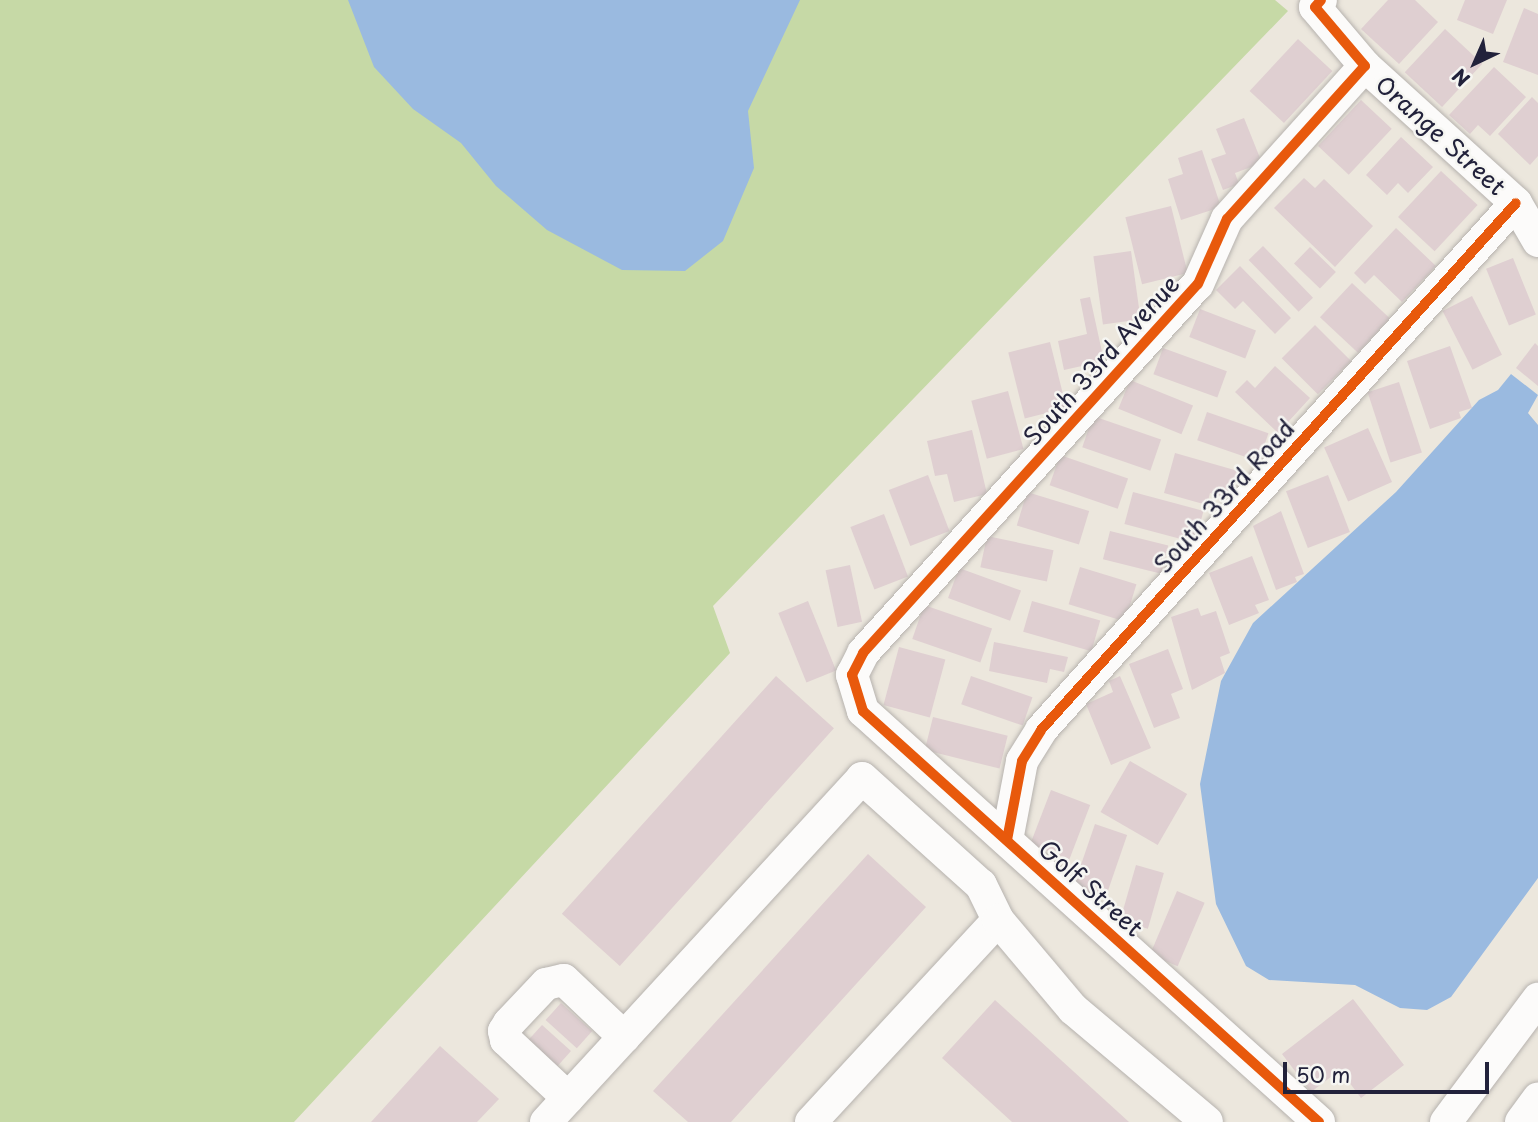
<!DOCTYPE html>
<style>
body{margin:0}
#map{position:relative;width:1538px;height:1122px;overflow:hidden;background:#ece7dd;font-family:"Playpen Sans",sans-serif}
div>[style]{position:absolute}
.green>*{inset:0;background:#c6d9a6}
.water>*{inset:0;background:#9abae0}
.building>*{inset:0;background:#dfcfd1;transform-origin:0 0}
.roads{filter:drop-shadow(0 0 2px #b6b2ae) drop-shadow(0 0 2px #b6b2ae)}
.minor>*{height:32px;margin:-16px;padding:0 16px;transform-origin:16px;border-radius:16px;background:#fcfbfa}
.cycleway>*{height:10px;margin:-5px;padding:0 5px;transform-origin:5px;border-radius:5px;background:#e8590c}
span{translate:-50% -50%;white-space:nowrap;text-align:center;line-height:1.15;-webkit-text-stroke:5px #f6f6f2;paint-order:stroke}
.street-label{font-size:24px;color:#22223b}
.north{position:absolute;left:1440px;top:28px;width:70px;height:70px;-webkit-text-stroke:5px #f6f6f2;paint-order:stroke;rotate:224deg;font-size:19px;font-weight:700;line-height:28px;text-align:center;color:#22223b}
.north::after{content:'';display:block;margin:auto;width:24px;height:32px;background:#22223b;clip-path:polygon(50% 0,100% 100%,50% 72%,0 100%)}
.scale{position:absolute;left:1283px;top:1062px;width:206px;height:32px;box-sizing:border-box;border:4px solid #22223b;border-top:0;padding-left:9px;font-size:21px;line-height:24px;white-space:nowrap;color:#22223b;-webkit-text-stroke:5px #f6f6f2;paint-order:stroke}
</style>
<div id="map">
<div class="green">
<div style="clip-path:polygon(0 0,1275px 0,1288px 11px,713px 606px,730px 653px,294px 1122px,0 1122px)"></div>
</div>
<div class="water">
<div style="clip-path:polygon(348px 0,800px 0,748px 111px,754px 168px,723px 241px,685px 271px,622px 270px,547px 230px,496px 186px,461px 143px,413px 109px,374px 67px)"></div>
<div style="clip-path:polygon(1511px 374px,1538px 395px,1528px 413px,1538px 425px,1538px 878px,1451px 997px,1427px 1010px,1400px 1008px,1355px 985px,1269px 980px,1246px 966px,1216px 904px,1200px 784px,1221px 681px,1253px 623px,1396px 492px,1479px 400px,1498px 390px)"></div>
</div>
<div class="building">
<div style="clip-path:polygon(1388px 0,1415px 0,1438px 22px,1399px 64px,1361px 29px)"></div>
<div style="clip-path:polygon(1465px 0,1507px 0,1493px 34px,1457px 20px)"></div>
<div style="clip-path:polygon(1524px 8px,1538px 14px,1538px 75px,1503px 62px)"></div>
<div style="left:1445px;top:29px;width:51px;height:59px;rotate:43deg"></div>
<div style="left:1298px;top:39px;width:47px;height:71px;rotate:43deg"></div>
<div style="clip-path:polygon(1494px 67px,1526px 97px,1490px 136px,1478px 125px,1470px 134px,1449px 115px)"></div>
<div style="clip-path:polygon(1532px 97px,1538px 103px,1538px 156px,1530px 165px,1498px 134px)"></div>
<div style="left:1361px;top:100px;width:42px;height:63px;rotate:43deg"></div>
<div style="clip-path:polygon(1244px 118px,1262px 163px,1235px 173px,1239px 184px,1223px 190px,1211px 159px,1226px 154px,1216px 129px)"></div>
<div style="clip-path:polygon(1401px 137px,1433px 167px,1408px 193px,1398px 183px,1387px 195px,1366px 175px)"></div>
<div style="clip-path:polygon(1202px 150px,1221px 207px,1181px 220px,1168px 179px,1183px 174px,1178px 158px)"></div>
<div style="left:1441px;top:171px;width:50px;height:63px;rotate:43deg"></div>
<div style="clip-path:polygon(1304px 178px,1315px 188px,1324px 179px,1373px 226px,1335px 267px,1274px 208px)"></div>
<div style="left:1171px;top:206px;width:69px;height:47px;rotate:76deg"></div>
<div style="clip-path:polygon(1396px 228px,1436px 266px,1402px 302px,1374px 275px,1365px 284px,1354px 273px)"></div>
<div style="left:1263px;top:246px;width:72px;height:20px;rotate:46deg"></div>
<div style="left:1310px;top:247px;width:36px;height:23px;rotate:44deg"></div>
<div style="left:1131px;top:251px;width:69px;height:38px;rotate:82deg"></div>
<div style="left:1513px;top:258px;width:61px;height:29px;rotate:68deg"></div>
<div style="clip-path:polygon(1240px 266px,1291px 318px,1275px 334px,1243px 301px,1235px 309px,1216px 290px)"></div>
<div style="left:1352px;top:283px;width:52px;height:47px;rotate:43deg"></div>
<div style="left:1472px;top:296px;width:66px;height:33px;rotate:63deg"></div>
<div style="clip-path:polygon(1090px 297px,1104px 361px,1064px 370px,1058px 341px,1087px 334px,1080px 299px)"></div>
<div style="left:1200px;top:309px;width:60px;height:30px;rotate:21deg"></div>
<div style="left:1315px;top:325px;width:51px;height:47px;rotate:45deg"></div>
<div style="left:1050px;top:342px;width:68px;height:43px;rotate:76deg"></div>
<div style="clip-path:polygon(1535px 343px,1538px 346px,1538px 386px,1516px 368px)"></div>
<div style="clip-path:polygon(1450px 346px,1472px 408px,1459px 412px,1461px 418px,1430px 429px,1407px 361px)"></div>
<div style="left:1163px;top:348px;width:68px;height:28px;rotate:20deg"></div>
<div style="clip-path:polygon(1275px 366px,1310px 398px,1278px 433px,1235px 392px,1247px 380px,1255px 388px)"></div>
<div style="left:1130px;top:380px;width:68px;height:31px;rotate:22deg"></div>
<div style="left:1399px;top:382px;width:74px;height:33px;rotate:72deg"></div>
<div style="left:1008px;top:391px;width:60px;height:38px;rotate:75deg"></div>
<div style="left:1207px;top:412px;width:65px;height:30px;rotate:19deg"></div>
<div style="left:1093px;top:416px;width:72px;height:33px;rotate:19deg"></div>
<div style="left:1368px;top:428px;width:59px;height:48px;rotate:66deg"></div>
<div style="clip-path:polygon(972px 430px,987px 494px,954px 502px,947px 474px,935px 476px,927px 441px)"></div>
<div style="clip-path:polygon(1175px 453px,1238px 471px,1230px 499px,1210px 493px,1207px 505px,1164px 493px)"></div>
<div style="left:1060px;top:455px;width:72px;height:32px;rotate:19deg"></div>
<div style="left:928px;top:475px;width:60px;height:42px;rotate:69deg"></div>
<div style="left:1328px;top:475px;width:61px;height:45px;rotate:69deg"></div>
<div style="left:1027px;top:492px;width:65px;height:35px;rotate:17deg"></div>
<div style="left:1133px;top:492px;width:73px;height:33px;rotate:15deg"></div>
<div style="clip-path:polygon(1281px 511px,1304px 574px,1295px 577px,1297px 582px,1276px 590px,1253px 526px)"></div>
<div style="left:884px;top:514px;width:67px;height:36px;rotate:69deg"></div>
<div style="left:1110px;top:531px;width:60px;height:29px;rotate:14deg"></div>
<div style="left:987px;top:536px;width:68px;height:32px;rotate:12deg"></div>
<div style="clip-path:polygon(1252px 556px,1269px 600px,1255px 605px,1259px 613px,1229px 625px,1209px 573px)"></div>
<div style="left:850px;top:565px;width:58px;height:25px;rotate:78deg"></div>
<div style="left:1080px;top:567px;width:59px;height:39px;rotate:17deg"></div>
<div style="left:959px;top:568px;width:66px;height:32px;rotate:20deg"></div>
<div style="left:808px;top:601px;width:75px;height:32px;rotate:68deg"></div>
<div style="left:1032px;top:601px;width:71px;height:32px;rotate:16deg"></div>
<div style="left:924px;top:605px;width:72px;height:36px;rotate:19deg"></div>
<div style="clip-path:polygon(1198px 608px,1201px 616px,1216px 611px,1230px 653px,1220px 657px,1225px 673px,1192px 690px,1171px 617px)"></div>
<div style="clip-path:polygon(994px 642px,1068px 657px,1064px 672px,1050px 669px,1047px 683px,989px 671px)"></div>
<div style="left:899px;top:647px;width:48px;height:60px;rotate:15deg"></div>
<div style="clip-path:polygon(1168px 649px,1183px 689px,1171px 694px,1180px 718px,1154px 728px,1129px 664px)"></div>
<div style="left:776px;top:676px;width:78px;height:320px;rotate:42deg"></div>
<div style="left:971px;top:676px;width:65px;height:30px;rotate:19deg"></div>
<div style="clip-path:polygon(1120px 676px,1151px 748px,1111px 765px,1086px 704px,1113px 692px,1109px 681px)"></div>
<div style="left:933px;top:717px;width:77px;height:34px;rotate:14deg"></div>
<div style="left:1130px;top:761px;width:66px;height:59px;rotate:30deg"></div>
<div style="left:1051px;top:790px;width:42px;height:58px;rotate:21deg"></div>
<div style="left:1095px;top:824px;width:34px;height:68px;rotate:19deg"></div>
<div style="clip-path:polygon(868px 854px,926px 907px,731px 1122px,688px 1122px,653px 1091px)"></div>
<div style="left:1136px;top:865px;width:29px;height:58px;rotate:16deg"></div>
<div style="left:1177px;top:891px;width:30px;height:69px;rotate:23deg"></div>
<div style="clip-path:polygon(1353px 999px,1404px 1065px,1361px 1098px,1340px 1070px,1311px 1092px,1282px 1054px)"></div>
<div style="clip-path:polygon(995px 1000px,1129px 1122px,1012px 1122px,942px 1058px)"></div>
<div style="left:561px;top:1003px;width:42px;height:23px;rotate:42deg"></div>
<div style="left:542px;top:1025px;width:39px;height:23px;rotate:42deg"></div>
<div style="clip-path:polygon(440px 1046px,499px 1099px,477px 1122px,371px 1122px)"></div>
</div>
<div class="roads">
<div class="minor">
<div style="left:1365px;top:66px;width:204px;rotate:42.2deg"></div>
<div style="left:1516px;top:203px;width:44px;rotate:59.9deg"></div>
<div style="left:1007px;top:840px;width:80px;rotate:-79.2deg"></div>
<div style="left:1022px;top:761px;width:36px;rotate:-58deg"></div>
<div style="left:1041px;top:730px;width:709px;rotate:-47.97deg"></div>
<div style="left:568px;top:1098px;width:85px;rotate:-136.9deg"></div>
<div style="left:506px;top:1040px;width:9px;rotate:-103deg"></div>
<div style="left:504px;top:1031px;width:9px;rotate:-58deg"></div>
<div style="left:509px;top:1023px;width:54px;rotate:-46.5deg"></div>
<div style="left:546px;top:984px;width:18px;rotate:-13deg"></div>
<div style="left:564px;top:980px;width:83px;rotate:43.5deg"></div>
<div style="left:546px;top:1122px;width:467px;rotate:-47.4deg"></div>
<div style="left:862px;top:778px;width:160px;rotate:42deg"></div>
<div style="left:981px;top:885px;width:39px;rotate:64deg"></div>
<div style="left:811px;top:1122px;width:275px;rotate:-47.2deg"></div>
<div style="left:998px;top:920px;width:116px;rotate:49.9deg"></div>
<div style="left:1073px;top:1009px;width:175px;rotate:40.1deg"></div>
<div style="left:1319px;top:1122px;width:614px;rotate:-137.97deg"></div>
<div style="left:863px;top:711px;width:38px;rotate:-107deg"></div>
<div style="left:852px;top:675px;width:25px;rotate:-63deg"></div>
<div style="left:863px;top:653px;width:498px;rotate:-47.8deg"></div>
<div style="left:1198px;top:284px;width:71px;rotate:-66deg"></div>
<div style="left:1227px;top:219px;width:206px;rotate:-48deg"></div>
<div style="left:1365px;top:66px;width:77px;rotate:-130.3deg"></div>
<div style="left:1315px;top:7px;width:9px;rotate:-49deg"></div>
<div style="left:1446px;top:1122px;width:154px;rotate:-53.2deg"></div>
<div style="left:1521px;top:1122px;width:29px;rotate:-54deg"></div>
</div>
</div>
<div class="cycleway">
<div style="left:1007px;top:840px;width:80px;rotate:-79.2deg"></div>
<div style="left:1022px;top:761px;width:36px;rotate:-58deg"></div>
<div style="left:1041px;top:730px;width:709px;rotate:-47.97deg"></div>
<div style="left:1319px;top:1122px;width:614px;rotate:-137.97deg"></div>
<div style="left:863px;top:711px;width:38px;rotate:-107deg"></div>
<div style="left:852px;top:675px;width:25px;rotate:-63deg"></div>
<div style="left:863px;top:653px;width:498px;rotate:-47.8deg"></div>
<div style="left:1198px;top:284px;width:71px;rotate:-66deg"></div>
<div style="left:1227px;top:219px;width:206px;rotate:-48deg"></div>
<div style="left:1365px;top:66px;width:77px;rotate:-130.3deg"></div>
<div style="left:1315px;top:7px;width:9px;rotate:-49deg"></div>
</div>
<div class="street-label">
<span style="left:1441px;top:135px;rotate:42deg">Orange Street</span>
<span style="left:1101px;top:360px;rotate:-48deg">South 33rd Avenue</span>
<span style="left:1224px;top:496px;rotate:-48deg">South 33rd Road</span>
<span style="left:1091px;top:888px;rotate:42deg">Golf Street</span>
</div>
<div class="north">N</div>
<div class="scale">50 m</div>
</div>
